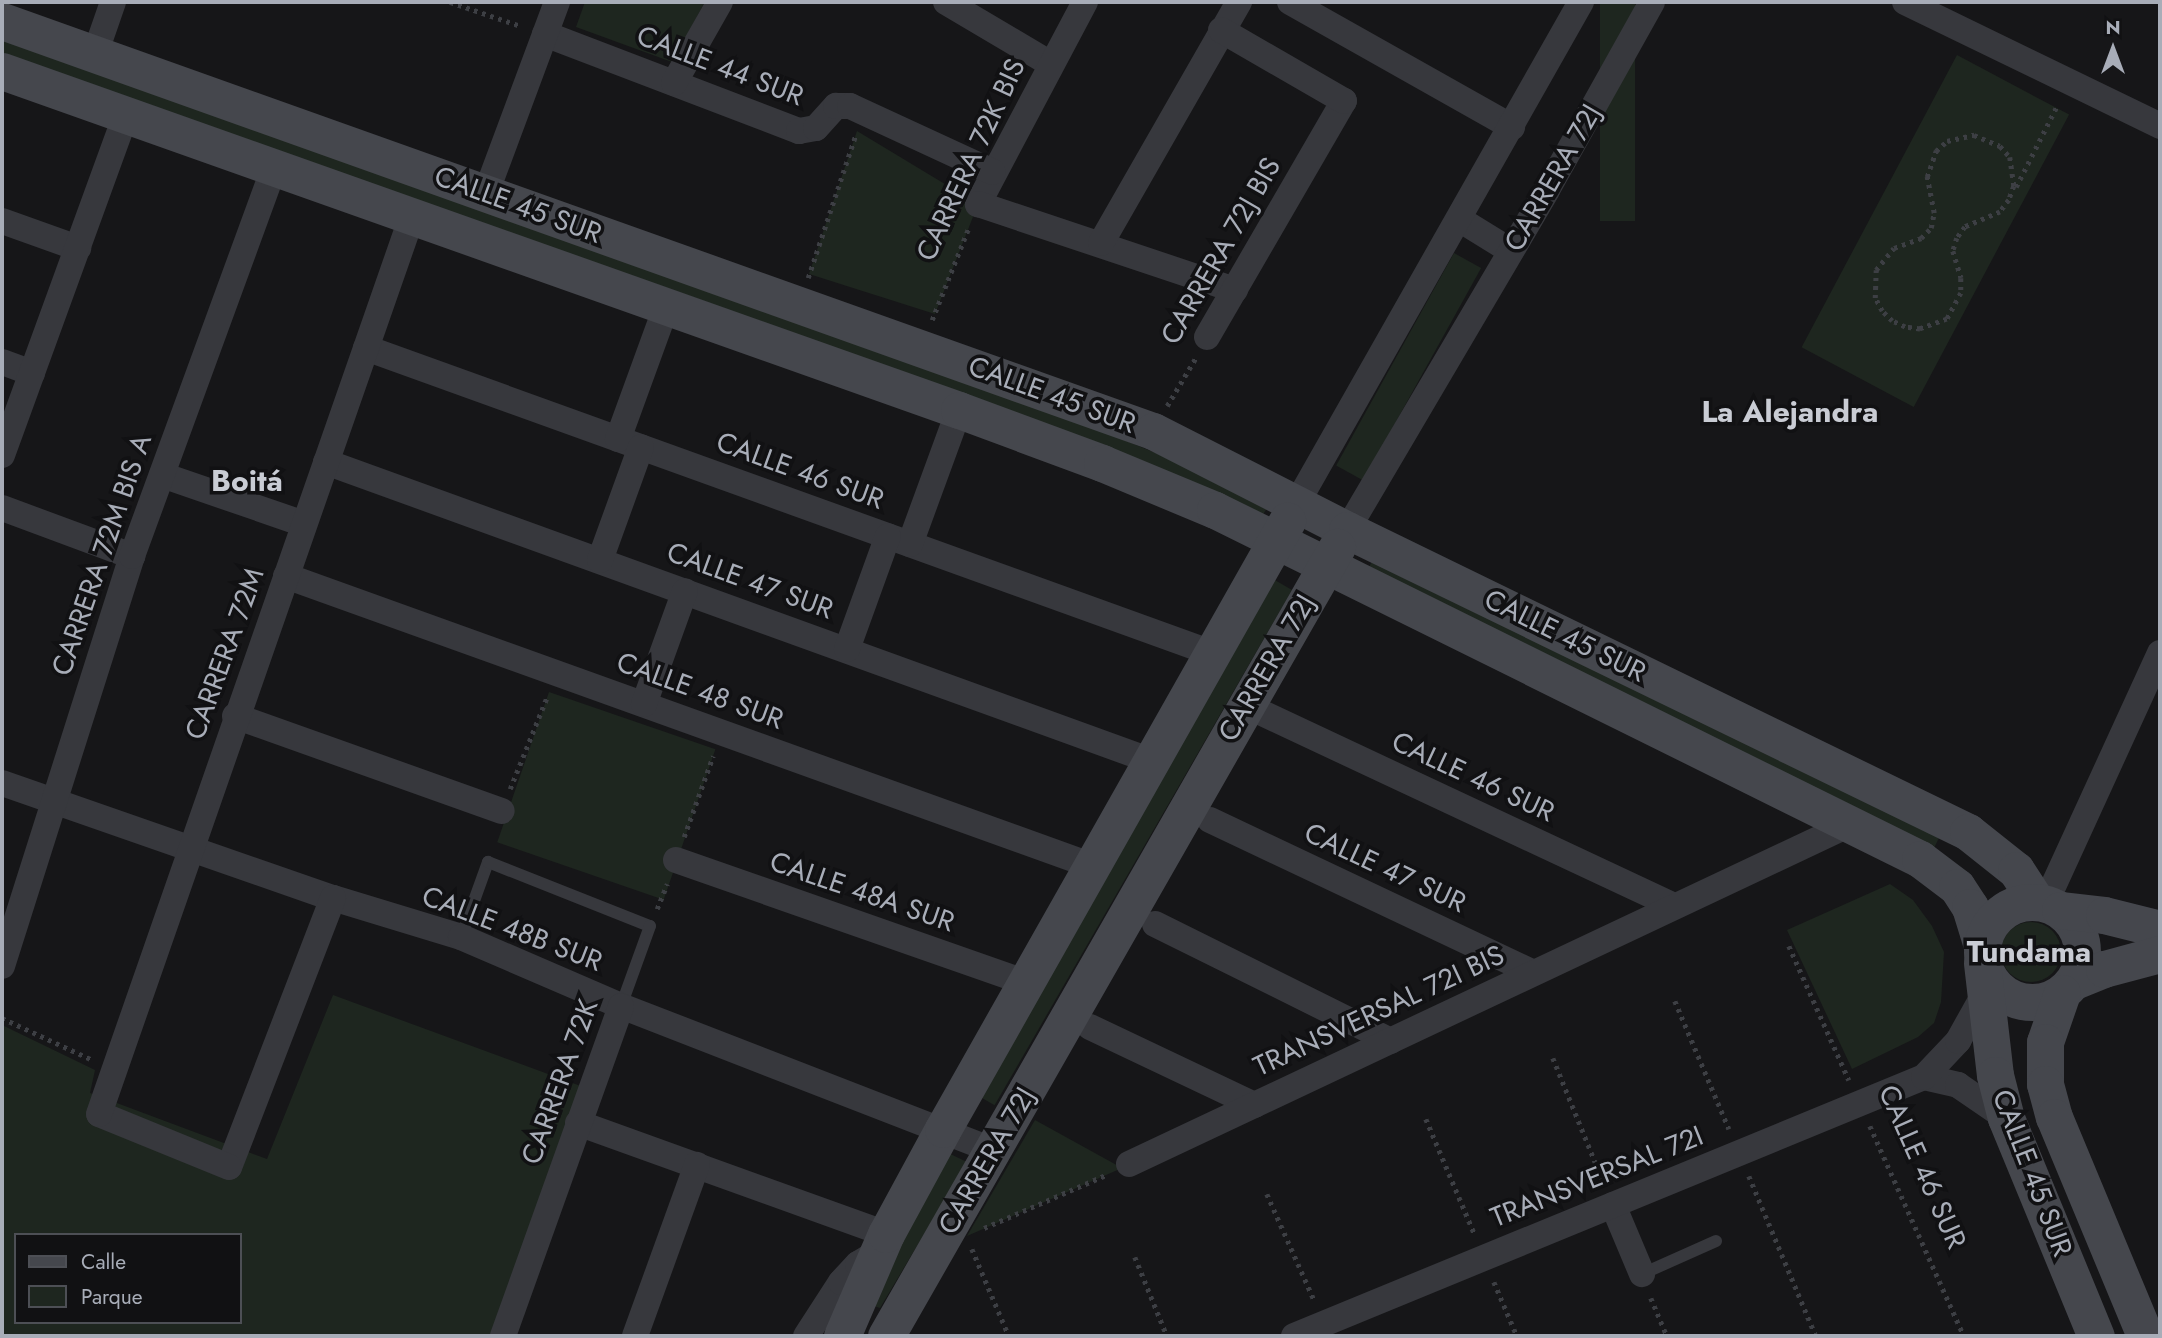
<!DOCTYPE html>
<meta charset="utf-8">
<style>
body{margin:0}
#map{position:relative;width:2162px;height:1338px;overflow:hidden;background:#161618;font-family:Jost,sans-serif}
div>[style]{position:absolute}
.green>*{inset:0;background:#1e261f;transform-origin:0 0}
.round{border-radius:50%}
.path>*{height:4.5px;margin-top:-2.25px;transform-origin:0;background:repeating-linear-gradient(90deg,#3d3f44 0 3.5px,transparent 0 8.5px)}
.lane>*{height:12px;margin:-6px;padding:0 6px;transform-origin:6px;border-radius:6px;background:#37383d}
.street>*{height:26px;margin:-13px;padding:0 13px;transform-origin:13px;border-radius:13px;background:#37383d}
.secondary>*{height:37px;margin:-18.5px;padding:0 18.5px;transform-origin:18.5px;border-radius:18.5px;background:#45474d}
.secondary>.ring{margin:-18.5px;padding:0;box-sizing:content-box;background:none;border:37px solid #45474d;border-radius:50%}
span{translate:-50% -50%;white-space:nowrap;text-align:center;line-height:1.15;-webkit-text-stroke:7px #111113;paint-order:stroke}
.street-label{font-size:28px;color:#a8adb8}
.neighbourhood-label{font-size:30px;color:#c9ccd4;font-weight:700}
.frame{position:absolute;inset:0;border:4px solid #a8adb8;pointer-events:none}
.legend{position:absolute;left:14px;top:1233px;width:228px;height:91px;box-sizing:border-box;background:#111113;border:2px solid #4d4f55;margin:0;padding:9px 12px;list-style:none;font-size:21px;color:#a8adb8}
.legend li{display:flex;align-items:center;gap:14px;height:35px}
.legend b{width:35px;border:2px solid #4d4f55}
.north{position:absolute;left:2078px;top:14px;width:70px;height:70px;-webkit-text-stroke:5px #111113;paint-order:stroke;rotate:0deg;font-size:19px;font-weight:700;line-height:28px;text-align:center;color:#a8adb8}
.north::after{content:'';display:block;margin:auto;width:24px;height:32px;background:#a8adb8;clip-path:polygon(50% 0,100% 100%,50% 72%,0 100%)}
</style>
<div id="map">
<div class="green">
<div style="clip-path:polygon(585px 2px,705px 2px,672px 62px,576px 27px)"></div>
<div style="left:1600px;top:2px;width:35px;height:219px"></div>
<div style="clip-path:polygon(2px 38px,1109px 434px,1173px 460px,1269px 505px,1262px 516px,704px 301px,2px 54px)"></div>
<div style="left:1957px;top:55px;width:127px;height:331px;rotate:28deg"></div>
<div style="clip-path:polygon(857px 131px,978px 204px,935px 314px,809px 274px)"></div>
<div style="left:1454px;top:253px;width:31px;height:243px;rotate:29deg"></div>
<div style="left:1373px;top:559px;width:631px;height:18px;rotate:26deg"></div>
<div style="left:1273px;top:579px;width:22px;height:595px;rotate:30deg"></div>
<div style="left:549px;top:692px;width:176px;height:159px;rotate:19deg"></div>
<div style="clip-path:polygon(1890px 884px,1913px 900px,1932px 926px,1944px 952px,1941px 1002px,1934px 1023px,1918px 1037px,1852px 1069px,1787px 930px)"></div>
<div class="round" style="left:2001px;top:922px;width:60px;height:60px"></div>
<div style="clip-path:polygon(evenodd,333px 995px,586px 1088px,498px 1336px,2px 1336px,2px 1025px,95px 1070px,90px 1093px,267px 1159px,333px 995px,16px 1235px,240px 1235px,240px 1322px,16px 1322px,16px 1235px)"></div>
<div style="clip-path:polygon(1035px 1120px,1122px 1168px,967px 1236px)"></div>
<div style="clip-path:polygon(942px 1150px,967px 1162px,880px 1308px,871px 1305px)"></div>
</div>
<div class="path">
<div style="left:450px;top:2px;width:75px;rotate:18.7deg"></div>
<div style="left:1974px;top:135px;width:28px;rotate:23deg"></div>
<div style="left:2000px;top:146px;width:15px;rotate:48deg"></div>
<div style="left:2010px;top:157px;width:29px;rotate:82deg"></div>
<div style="left:2014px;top:186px;width:15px;rotate:110deg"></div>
<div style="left:2009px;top:200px;width:15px;rotate:127deg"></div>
<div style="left:2000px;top:212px;width:38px;rotate:157deg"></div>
<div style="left:1965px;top:227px;width:14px;rotate:126deg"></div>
<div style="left:1957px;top:238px;width:14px;rotate:107deg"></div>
<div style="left:1953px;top:251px;width:28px;rotate:73deg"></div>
<div style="left:1961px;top:278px;width:15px;rotate:90deg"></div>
<div style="left:1961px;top:293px;width:30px;rotate:118deg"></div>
<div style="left:1947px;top:319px;width:29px;rotate:160deg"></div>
<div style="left:1920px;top:329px;width:15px;rotate:-172deg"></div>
<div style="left:1905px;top:327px;width:14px;rotate:-155deg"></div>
<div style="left:1892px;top:321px;width:14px;rotate:-135deg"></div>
<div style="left:1882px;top:311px;width:15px;rotate:-118deg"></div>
<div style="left:1875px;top:298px;width:28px;rotate:-88deg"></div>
<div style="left:1876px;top:270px;width:28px;rotate:-51deg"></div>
<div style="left:1894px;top:248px;width:29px;rotate:-20deg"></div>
<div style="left:1921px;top:238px;width:14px;rotate:-45deg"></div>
<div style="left:1931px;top:228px;width:15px;rotate:-79deg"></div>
<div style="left:1934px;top:213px;width:37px;rotate:-101deg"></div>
<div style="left:1927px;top:177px;width:28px;rotate:-71deg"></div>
<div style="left:1936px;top:151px;width:15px;rotate:-42deg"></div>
<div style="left:1947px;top:141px;width:28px;rotate:-13deg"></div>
<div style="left:2016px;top:187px;width:93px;rotate:-63.2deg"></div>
<div style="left:808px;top:278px;width:149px;rotate:-71.6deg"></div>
<div style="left:932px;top:320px;width:100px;rotate:-68.3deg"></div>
<div style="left:1167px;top:406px;width:55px;rotate:-59.2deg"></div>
<div style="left:510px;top:789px;width:99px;rotate:-68.1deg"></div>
<div style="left:684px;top:837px;width:86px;rotate:-70.3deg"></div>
<div style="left:657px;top:909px;width:27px;rotate:-68deg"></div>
<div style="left:1789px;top:946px;width:147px;rotate:65.9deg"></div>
<div style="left:1675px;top:1001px;width:139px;rotate:67.1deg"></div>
<div style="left:2px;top:1018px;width:100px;rotate:24.8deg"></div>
<div style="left:1553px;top:1058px;width:133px;rotate:67.9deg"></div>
<div style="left:1426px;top:1119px;width:126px;rotate:67.1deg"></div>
<div style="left:1870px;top:1126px;width:230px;rotate:65.9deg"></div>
<div style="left:1749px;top:1176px;width:173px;rotate:67.3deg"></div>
<div style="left:1267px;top:1194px;width:118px;rotate:66deg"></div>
<div style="left:984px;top:1228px;width:135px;rotate:-23.5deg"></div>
<div style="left:972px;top:1249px;width:95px;rotate:67deg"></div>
<div style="left:1135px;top:1257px;width:85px;rotate:67.9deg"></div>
<div style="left:1494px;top:1282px;width:59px;rotate:66.9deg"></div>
<div style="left:1651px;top:1298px;width:41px;rotate:67.2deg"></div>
</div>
<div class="lane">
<div style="left:461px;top:937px;width:80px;rotate:-70.2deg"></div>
<div style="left:488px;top:862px;width:174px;rotate:21.6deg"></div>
<div style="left:650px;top:926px;width:85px;rotate:109.9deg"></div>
<div style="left:1642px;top:1274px;width:81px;rotate:-24deg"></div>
</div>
<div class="street">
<div style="left:946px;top:2px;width:122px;rotate:30.6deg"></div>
<div style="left:1085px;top:2px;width:229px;rotate:117.9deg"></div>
<div style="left:978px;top:204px;width:271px;rotate:18.5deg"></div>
<div style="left:1290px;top:2px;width:255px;rotate:29.4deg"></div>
<div style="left:1905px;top:2px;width:284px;rotate:25.9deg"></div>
<div style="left:545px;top:34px;width:272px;rotate:20.9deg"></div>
<div style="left:799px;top:131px;width:17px;rotate:-10deg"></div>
<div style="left:816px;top:128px;width:30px;rotate:-48deg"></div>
<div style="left:836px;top:106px;width:14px"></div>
<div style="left:850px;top:106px;width:157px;rotate:24.8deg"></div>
<div style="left:95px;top:54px;width:55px;rotate:-70.9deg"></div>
<div style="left:674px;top:83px;width:93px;rotate:-60.4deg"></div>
<div style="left:486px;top:193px;width:204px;rotate:-69.6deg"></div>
<div style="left:1459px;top:219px;width:61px;rotate:31.6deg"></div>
<div style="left:2px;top:221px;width:81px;rotate:19.6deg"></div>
<div style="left:1101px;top:243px;width:278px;rotate:-60.2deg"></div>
<div style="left:1207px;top:337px;width:273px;rotate:-59.9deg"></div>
<div style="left:1344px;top:101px;width:142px;rotate:-150deg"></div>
<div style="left:366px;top:348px;width:899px;rotate:19.83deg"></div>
<div style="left:2px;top:362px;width:32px;rotate:20deg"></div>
<div style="left:618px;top:439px;width:140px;rotate:-70deg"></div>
<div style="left:2px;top:455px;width:362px;rotate:-70deg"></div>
<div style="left:326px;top:462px;width:878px;rotate:19.9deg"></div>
<div style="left:162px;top:475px;width:150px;rotate:19deg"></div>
<div style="left:1297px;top:503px;width:576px;rotate:-60.45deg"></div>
<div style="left:2px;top:508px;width:139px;rotate:20.3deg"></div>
<div style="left:1347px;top:530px;width:394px;rotate:-59.5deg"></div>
<div style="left:1547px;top:190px;width:215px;rotate:-60.8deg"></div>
<div style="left:910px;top:544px;width:143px;rotate:-69.9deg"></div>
<div style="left:600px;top:560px;width:120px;rotate:-70.1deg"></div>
<div style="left:286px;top:576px;width:858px;rotate:19.77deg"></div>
<div style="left:847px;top:649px;width:120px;rotate:-70.1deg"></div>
<div style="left:644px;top:704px;width:120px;rotate:-70.1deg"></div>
<div style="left:1245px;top:705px;width:474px;rotate:25.1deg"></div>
<div style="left:235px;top:716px;width:283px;rotate:19.6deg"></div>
<div style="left:2px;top:783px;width:350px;rotate:19.2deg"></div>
<div style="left:333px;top:898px;width:134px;rotate:16.9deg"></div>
<div style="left:461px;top:937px;width:174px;rotate:23.3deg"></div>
<div style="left:621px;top:1006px;width:399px;rotate:21.2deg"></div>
<div style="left:1210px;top:820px;width:357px;rotate:25.3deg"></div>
<div style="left:676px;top:860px;width:372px;rotate:19.3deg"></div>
<div style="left:333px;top:898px;width:288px;rotate:111.1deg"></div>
<div style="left:229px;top:1167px;width:140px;rotate:-157.8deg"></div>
<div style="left:99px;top:1114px;width:951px;rotate:-70.78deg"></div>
<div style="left:2045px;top:904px;width:276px;rotate:-65.4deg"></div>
<div style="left:1155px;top:924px;width:263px;rotate:26.4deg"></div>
<div style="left:2px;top:966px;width:430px;rotate:-72.4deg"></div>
<div style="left:132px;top:556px;width:413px;rotate:-69.9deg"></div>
<div style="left:1090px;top:1027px;width:182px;rotate:25.4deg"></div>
<div style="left:1924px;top:1077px;width:35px;rotate:13deg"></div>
<div style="left:1958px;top:1085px;width:58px;rotate:34.5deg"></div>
<div style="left:578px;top:1123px;width:327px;rotate:19.8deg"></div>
<div style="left:1129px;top:1164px;width:795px;rotate:-25.24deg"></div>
<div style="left:1613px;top:1205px;width:75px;rotate:67.2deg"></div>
<div style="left:503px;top:1336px;width:350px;rotate:-70.3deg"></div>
<div style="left:635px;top:1336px;width:182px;rotate:-70.1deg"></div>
<div style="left:806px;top:1336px;width:64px;rotate:-57.1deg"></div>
<div style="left:841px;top:1282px;width:25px;rotate:-47deg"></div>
<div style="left:858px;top:1264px;width:21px;rotate:-31deg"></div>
<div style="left:1294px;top:1336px;width:681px;rotate:-22.35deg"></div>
<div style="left:1924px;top:1077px;width:50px;rotate:-46.6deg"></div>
<div style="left:1958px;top:1041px;width:57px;rotate:-60.8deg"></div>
</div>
<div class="secondary">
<div style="left:2px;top:21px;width:1222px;rotate:19.61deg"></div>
<div style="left:1153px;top:431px;width:218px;rotate:27deg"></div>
<div style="left:1347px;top:530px;width:691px;rotate:25.93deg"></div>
<div style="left:1968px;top:832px;width:61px;rotate:38.4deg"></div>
<div style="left:2016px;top:870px;width:38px;rotate:57deg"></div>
<div style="left:2px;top:71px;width:1015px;rotate:19.51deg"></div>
<div style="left:959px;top:410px;width:153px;rotate:20.3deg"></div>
<div style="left:1102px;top:463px;width:122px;rotate:22.6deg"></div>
<div style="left:1215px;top:510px;width:787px;rotate:26.34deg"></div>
<div style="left:1920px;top:859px;width:46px;rotate:37.1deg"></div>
<div style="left:1957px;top:887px;width:24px;rotate:57deg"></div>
<div style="left:1970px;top:907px;width:41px;rotate:72.9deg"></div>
<div class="ring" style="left:1982px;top:902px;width:63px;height:63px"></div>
<div style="left:2060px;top:910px;width:44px;rotate:6.5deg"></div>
<div style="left:2104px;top:915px;width:58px;rotate:14deg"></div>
<div style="left:1982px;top:963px;width:113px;rotate:83.4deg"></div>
<div style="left:1995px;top:1075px;width:44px;rotate:75.7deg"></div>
<div style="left:2006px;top:1118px;width:236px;rotate:67.6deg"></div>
<div style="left:2074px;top:981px;width:32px;rotate:-22deg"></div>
<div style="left:2104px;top:969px;width:58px;rotate:-15deg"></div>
<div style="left:2062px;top:993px;width:52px;rotate:109.1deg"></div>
<div style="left:2045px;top:1042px;width:42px;rotate:90deg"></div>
<div style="left:2045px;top:1084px;width:34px;rotate:75deg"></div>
<div style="left:2054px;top:1117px;width:237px;rotate:67.4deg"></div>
<div style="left:842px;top:1336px;width:111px;rotate:-66.7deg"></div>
<div style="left:886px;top:1234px;width:119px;rotate:-61.5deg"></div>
<div style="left:943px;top:1129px;width:699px;rotate:-60.5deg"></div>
<div style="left:886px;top:1336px;width:909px;rotate:-60.25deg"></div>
</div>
<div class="street-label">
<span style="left:720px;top:66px;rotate:21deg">CALLE 44 SUR</span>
<span style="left:971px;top:160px;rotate:-65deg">CARRERA 72K BIS</span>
<span style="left:1553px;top:178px;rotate:-60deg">CARRERA 72J</span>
<span style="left:518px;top:205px;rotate:20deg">CALLE 45 SUR</span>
<span style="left:1221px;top:251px;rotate:-60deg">CARRERA 72J BIS</span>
<span style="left:1052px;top:395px;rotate:20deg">CALLE 45 SUR</span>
<span style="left:800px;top:471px;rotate:20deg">CALLE 46 SUR</span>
<span style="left:102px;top:555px;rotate:-71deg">CARRERA 72M BIS A</span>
<span style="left:750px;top:581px;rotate:20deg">CALLE 47 SUR</span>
<span style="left:1565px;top:636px;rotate:26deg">CALLE 45 SUR</span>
<span style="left:225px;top:654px;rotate:-70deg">CARRERA 72M</span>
<span style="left:1267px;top:668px;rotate:-60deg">CARRERA 72J</span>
<span style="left:700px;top:691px;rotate:20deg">CALLE 48 SUR</span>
<span style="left:1473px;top:777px;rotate:25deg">CALLE 46 SUR</span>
<span style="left:1385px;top:868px;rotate:25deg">CALLE 47 SUR</span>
<span style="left:862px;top:892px;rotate:19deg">CALLE 48A SUR</span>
<span style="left:512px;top:929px;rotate:21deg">CALLE 48B SUR</span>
<span style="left:1379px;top:1011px;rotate:-25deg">TRANSVERSAL 72I BIS</span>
<span style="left:560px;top:1082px;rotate:-70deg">CARRERA 72K</span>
<span style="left:987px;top:1161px;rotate:-60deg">CARRERA 72J</span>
<span style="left:1922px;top:1167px;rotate:66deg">CALLE 46 SUR</span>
<span style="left:2032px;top:1173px;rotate:69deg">CALLE 45 SUR</span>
<span style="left:1597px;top:1177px;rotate:-22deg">TRANSVERSAL 72I</span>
</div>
<div class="neighbourhood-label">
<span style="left:1790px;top:412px">La Alejandra</span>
<span style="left:247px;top:481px">Boitá</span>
<span style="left:2029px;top:952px">Tundama</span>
</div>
<div class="frame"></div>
<ul class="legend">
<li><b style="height:9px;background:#45474d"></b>Calle</li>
<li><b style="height:19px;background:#1e261f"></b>Parque</li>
</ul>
<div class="north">N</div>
</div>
